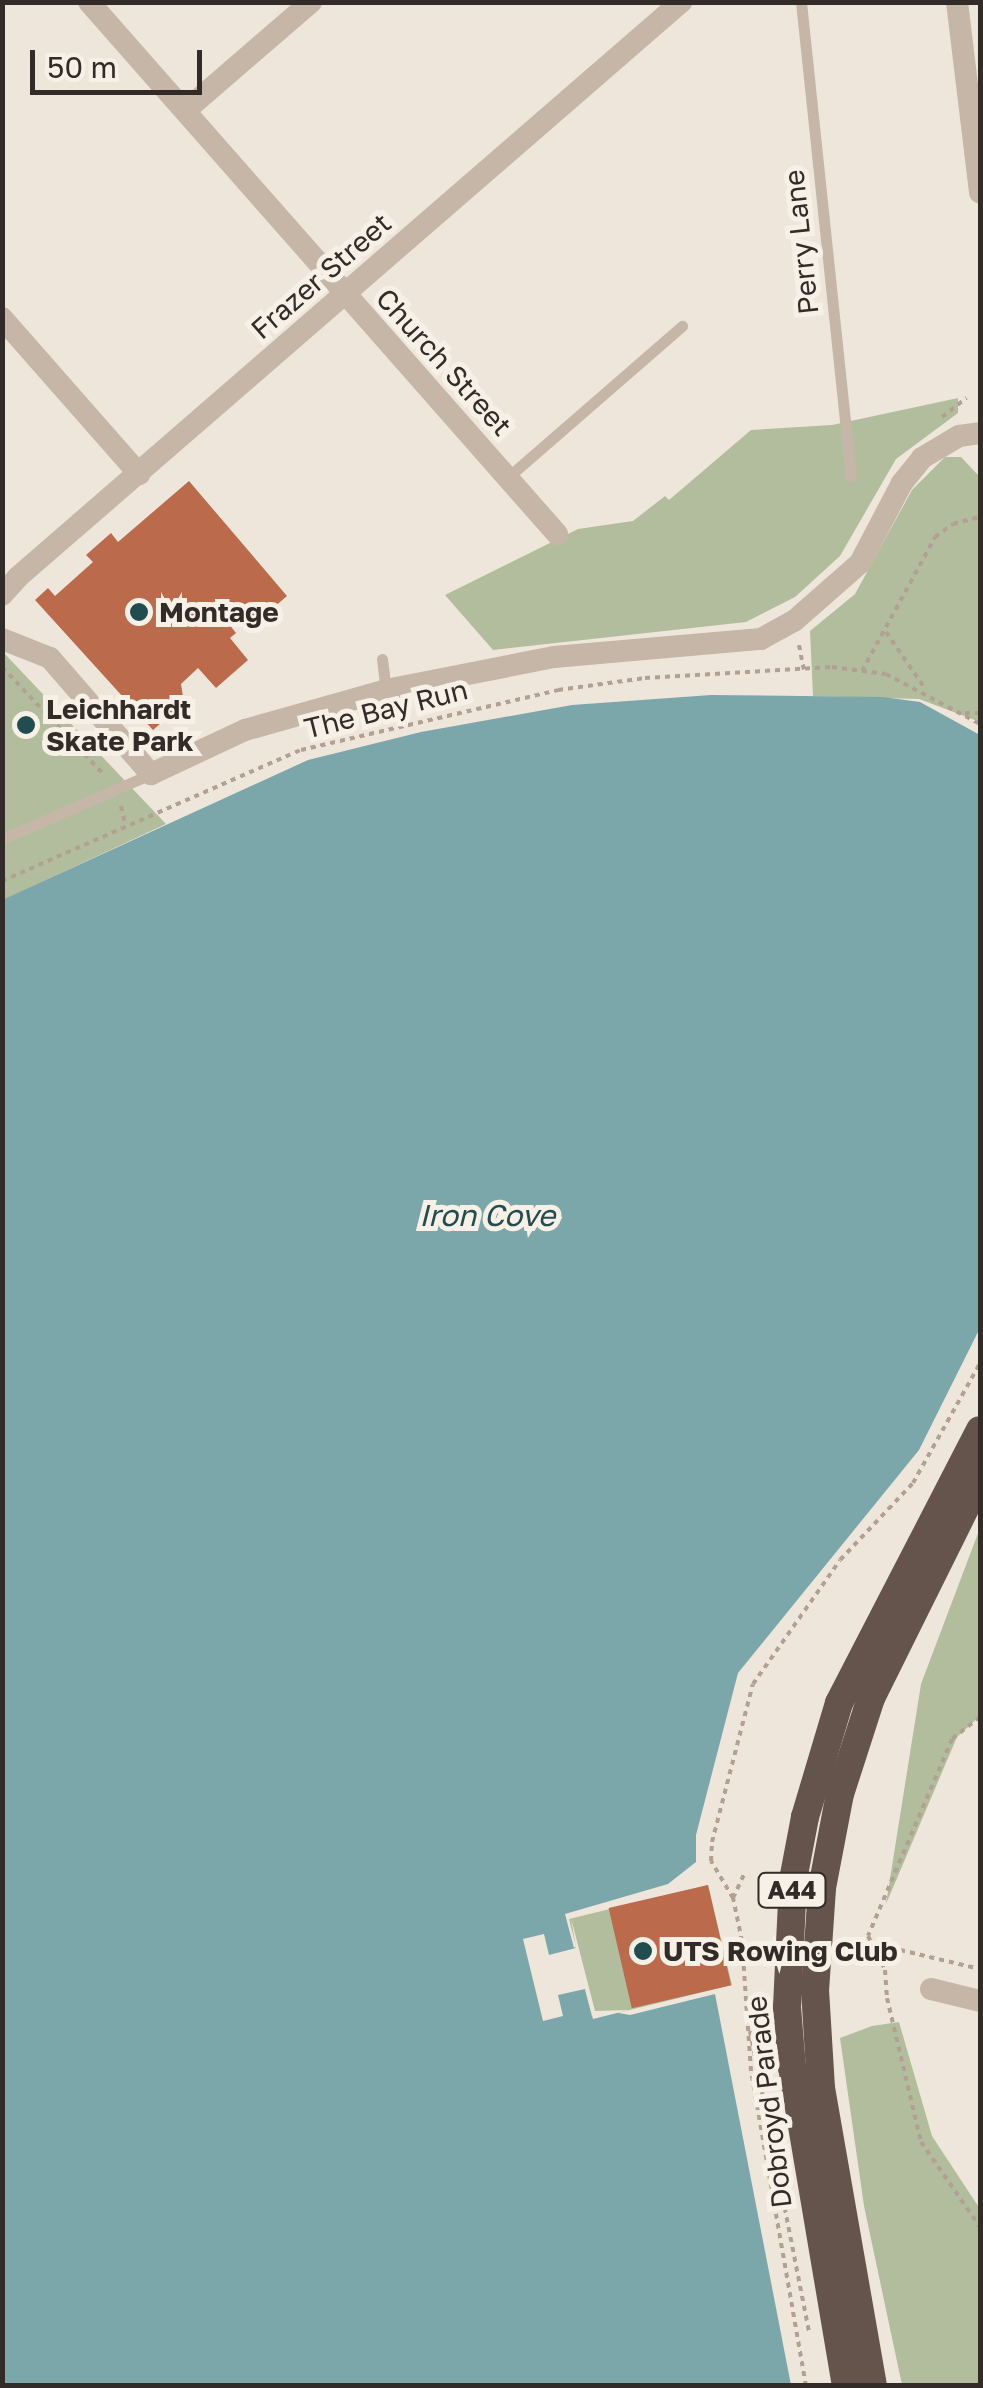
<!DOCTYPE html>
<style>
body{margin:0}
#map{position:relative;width:983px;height:2388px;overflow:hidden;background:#efe6db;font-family:"Golos Text",sans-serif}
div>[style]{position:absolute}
.green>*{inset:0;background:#b1bd9c}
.water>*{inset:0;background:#7ca7aa}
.pier>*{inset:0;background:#efe6db}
.building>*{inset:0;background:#bb6a4c;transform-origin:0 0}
.path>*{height:4px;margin-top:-2px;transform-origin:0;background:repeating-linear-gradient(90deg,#b2a092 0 5px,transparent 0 10px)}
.service>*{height:11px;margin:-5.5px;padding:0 5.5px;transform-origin:5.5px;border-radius:5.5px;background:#c6b6a8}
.minor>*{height:22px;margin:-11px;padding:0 11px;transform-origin:11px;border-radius:11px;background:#c6b6a8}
.trunk>*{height:28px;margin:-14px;padding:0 14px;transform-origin:14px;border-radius:14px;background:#64544c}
.dots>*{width:28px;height:28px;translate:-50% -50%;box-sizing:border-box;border:5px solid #f7f0e6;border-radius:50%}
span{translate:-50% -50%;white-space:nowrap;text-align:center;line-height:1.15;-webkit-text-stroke:10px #f7f0e6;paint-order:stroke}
.shield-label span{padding:2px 8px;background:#f7f0e6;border:2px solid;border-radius:8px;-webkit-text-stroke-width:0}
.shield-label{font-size:25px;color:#332b27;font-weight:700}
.street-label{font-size:28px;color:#332b27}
.poi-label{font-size:28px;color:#332b27;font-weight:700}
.left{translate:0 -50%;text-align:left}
.water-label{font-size:30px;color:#214d51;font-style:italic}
.frame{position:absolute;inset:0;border:5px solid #332b27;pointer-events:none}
.scale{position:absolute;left:30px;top:50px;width:172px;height:45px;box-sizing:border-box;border:5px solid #332b27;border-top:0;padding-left:12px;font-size:30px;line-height:35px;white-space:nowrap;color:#332b27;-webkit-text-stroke:8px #f7f0e6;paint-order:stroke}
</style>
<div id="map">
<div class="green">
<div style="clip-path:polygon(958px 398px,958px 413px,896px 459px,840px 556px,795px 597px,746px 622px,493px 650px,445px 595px,578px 529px,633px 521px,665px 496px,669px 500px,751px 430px,832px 425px)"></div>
<div style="clip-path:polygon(945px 457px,961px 457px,978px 475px,980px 722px,919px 699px,813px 696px,810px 631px,855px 594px,912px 490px)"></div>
<div style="clip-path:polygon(3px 652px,166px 824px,3px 900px)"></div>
<div style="clip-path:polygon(980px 1528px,980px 1716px,957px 1737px,886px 1904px,921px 1684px)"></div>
<div style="clip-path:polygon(708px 1885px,732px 1985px,593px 2019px,585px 1989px,558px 1995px,549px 1955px,576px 1947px,569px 1919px)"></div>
<div style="clip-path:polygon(899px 2022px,932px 2136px,980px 2209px,980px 2385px,902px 2385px,864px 2206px,840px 2038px,872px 2026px)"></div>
</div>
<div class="water">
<div style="clip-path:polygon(711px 695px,883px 697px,920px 702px,980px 735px,980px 1328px,919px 1450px,738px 1673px,696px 1835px,696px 1862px,668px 1884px,565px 1914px,592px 2016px,613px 2012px,630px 2015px,715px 1994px,791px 2385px,3px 2385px,2px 900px,308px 760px,421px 732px,572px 705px)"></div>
</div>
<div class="pier">
<div style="clip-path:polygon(571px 1918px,595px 2011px,629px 2010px,593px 2019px,585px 1989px,558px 1995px,563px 2016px,543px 2021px,523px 1939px,544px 1934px,549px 1955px,576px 1948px)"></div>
</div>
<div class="building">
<div style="clip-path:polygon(189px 481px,287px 596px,258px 621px,243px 604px,225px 619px,236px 633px,230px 638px,248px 660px,216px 688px,198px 668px,181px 684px,184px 703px,153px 730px,35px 600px,48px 588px,55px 596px,93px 562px,86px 555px,111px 533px,118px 542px)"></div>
<div style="left:708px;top:1885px;width:103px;height:102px;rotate:77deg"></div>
</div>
<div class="path">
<div style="left:942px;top:417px;width:31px;rotate:-38deg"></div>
<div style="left:886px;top:632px;width:70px;rotate:55.4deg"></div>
<div style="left:799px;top:645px;width:25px;rotate:79deg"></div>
<div style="left:2px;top:667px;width:150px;rotate:46.6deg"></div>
<div style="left:862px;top:671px;width:153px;rotate:-61.4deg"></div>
<div style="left:935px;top:537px;width:22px;rotate:-36deg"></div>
<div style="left:953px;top:524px;width:28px;rotate:-15deg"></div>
<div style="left:965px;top:713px;width:15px"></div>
<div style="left:121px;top:806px;width:17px;rotate:77deg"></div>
<div style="left:2px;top:881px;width:326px;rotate:-23.7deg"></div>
<div style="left:301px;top:750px;width:264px;rotate:-13.1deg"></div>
<div style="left:558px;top:690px;width:88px;rotate:-7.9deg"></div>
<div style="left:645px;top:678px;width:187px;rotate:-3.4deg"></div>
<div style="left:832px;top:667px;width:54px;rotate:7.4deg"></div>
<div style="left:886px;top:674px;width:106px;rotate:28deg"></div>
<div style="left:980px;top:1717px;width:36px;rotate:142deg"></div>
<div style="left:952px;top:1739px;width:214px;rotate:113.1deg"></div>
<div style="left:868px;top:1936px;width:38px;rotate:63deg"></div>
<div style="left:885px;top:1970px;width:28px;rotate:86deg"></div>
<div style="left:887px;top:1998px;width:148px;rotate:76.7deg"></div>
<div style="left:921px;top:2142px;width:103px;rotate:55.2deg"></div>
<div style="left:733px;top:1898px;width:29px;rotate:-65deg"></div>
<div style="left:871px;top:1943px;width:112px;rotate:13.4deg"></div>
<div style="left:750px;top:2031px;width:306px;rotate:78.9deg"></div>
<div style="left:806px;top:2386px;width:320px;rotate:-99.9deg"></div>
<div style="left:751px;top:2071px;width:130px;rotate:-94deg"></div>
<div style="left:742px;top:1941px;width:44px;rotate:-101.8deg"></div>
<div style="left:733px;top:1898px;width:43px;rotate:-120.7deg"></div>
<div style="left:711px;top:1861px;width:19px;rotate:-87deg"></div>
<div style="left:712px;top:1842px;width:163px;rotate:-75.5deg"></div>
<div style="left:753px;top:1684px;width:151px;rotate:-54.9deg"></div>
<div style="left:840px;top:1560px;width:106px;rotate:-46.5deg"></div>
<div style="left:913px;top:1483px;width:137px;rotate:-60.8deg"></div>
</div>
<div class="service">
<div style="left:801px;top:2px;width:477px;rotate:84deg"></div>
<div style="left:507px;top:478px;width:232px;rotate:-41deg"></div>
<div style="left:382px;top:659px;width:31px;rotate:83deg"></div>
<div style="left:2px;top:839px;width:163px;rotate:-23.6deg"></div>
</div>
<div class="minor">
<div style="left:89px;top:2px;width:709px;rotate:48.66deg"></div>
<div style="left:957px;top:2px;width:192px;rotate:83.1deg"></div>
<div style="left:186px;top:110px;width:165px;rotate:-40.8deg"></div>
<div style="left:2px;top:318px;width:208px;rotate:48.7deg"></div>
<div style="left:2px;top:595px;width:24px;rotate:-48deg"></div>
<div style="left:18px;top:577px;width:878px;rotate:-40.93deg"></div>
<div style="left:2px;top:639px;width:52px;rotate:21.6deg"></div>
<div style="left:50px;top:658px;width:154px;rotate:49deg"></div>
<div style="left:151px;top:774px;width:104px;rotate:-25.1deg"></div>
<div style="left:245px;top:730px;width:147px;rotate:-15.8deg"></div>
<div style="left:386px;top:690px;width:171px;rotate:-11.1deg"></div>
<div style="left:554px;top:657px;width:208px;rotate:-5deg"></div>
<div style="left:761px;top:639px;width:38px;rotate:-29deg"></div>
<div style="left:794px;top:621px;width:88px;rotate:-41.3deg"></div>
<div style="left:860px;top:563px;width:90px;rotate:-62.3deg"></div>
<div style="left:902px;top:483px;width:32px;rotate:-51deg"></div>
<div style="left:922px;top:458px;width:43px;rotate:-30.7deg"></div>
<div style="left:959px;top:436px;width:21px;rotate:-8deg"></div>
<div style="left:931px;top:1989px;width:50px;rotate:13.8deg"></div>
</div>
<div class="trunk">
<div style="left:846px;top:2386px;width:323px;rotate:-99.6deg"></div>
<div style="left:792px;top:2068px;width:61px;rotate:-94.7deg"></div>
<div style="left:787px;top:2007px;width:127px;rotate:-87.3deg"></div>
<div style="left:793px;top:1880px;width:64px;rotate:-79.2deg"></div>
<div style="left:805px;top:1817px;width:119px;rotate:-73.4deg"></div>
<div style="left:839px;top:1703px;width:307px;rotate:-62.7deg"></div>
<div style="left:873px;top:2386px;width:303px;rotate:-99.9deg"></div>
<div style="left:821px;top:2088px;width:97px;rotate:-93.5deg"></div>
<div style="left:815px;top:1991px;width:103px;rotate:-86.1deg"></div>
<div style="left:822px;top:1888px;width:96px;rotate:-79.2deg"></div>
<div style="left:840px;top:1794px;width:101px;rotate:-72.1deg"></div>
<div style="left:871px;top:1698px;width:246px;rotate:-63.6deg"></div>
</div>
<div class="dots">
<div style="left:139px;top:612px;background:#214d51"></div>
<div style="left:26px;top:725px;background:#214d51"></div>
<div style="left:643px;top:1951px;background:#214d51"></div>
</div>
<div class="shield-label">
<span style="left:792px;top:1890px">A44</span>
</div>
<div class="street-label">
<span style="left:801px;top:242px;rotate:-96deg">Perry Lane</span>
<span style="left:321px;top:276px;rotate:-41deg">Frazer Street</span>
<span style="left:444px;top:362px;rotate:48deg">Church Street</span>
<span style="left:386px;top:709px;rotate:-14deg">The Bay Run</span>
<span style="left:769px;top:2102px;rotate:-97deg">Dobroyd Parade</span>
</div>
<div class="poi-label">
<span class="left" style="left:159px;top:612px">Montage</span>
<span class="left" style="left:46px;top:725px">Leichhardt<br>Skate Park</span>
<span class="left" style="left:663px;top:1951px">UTS Rowing Club</span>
</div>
<div class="water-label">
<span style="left:487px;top:1215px">Iron Cove</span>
</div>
<div class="frame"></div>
<div class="scale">50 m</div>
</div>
